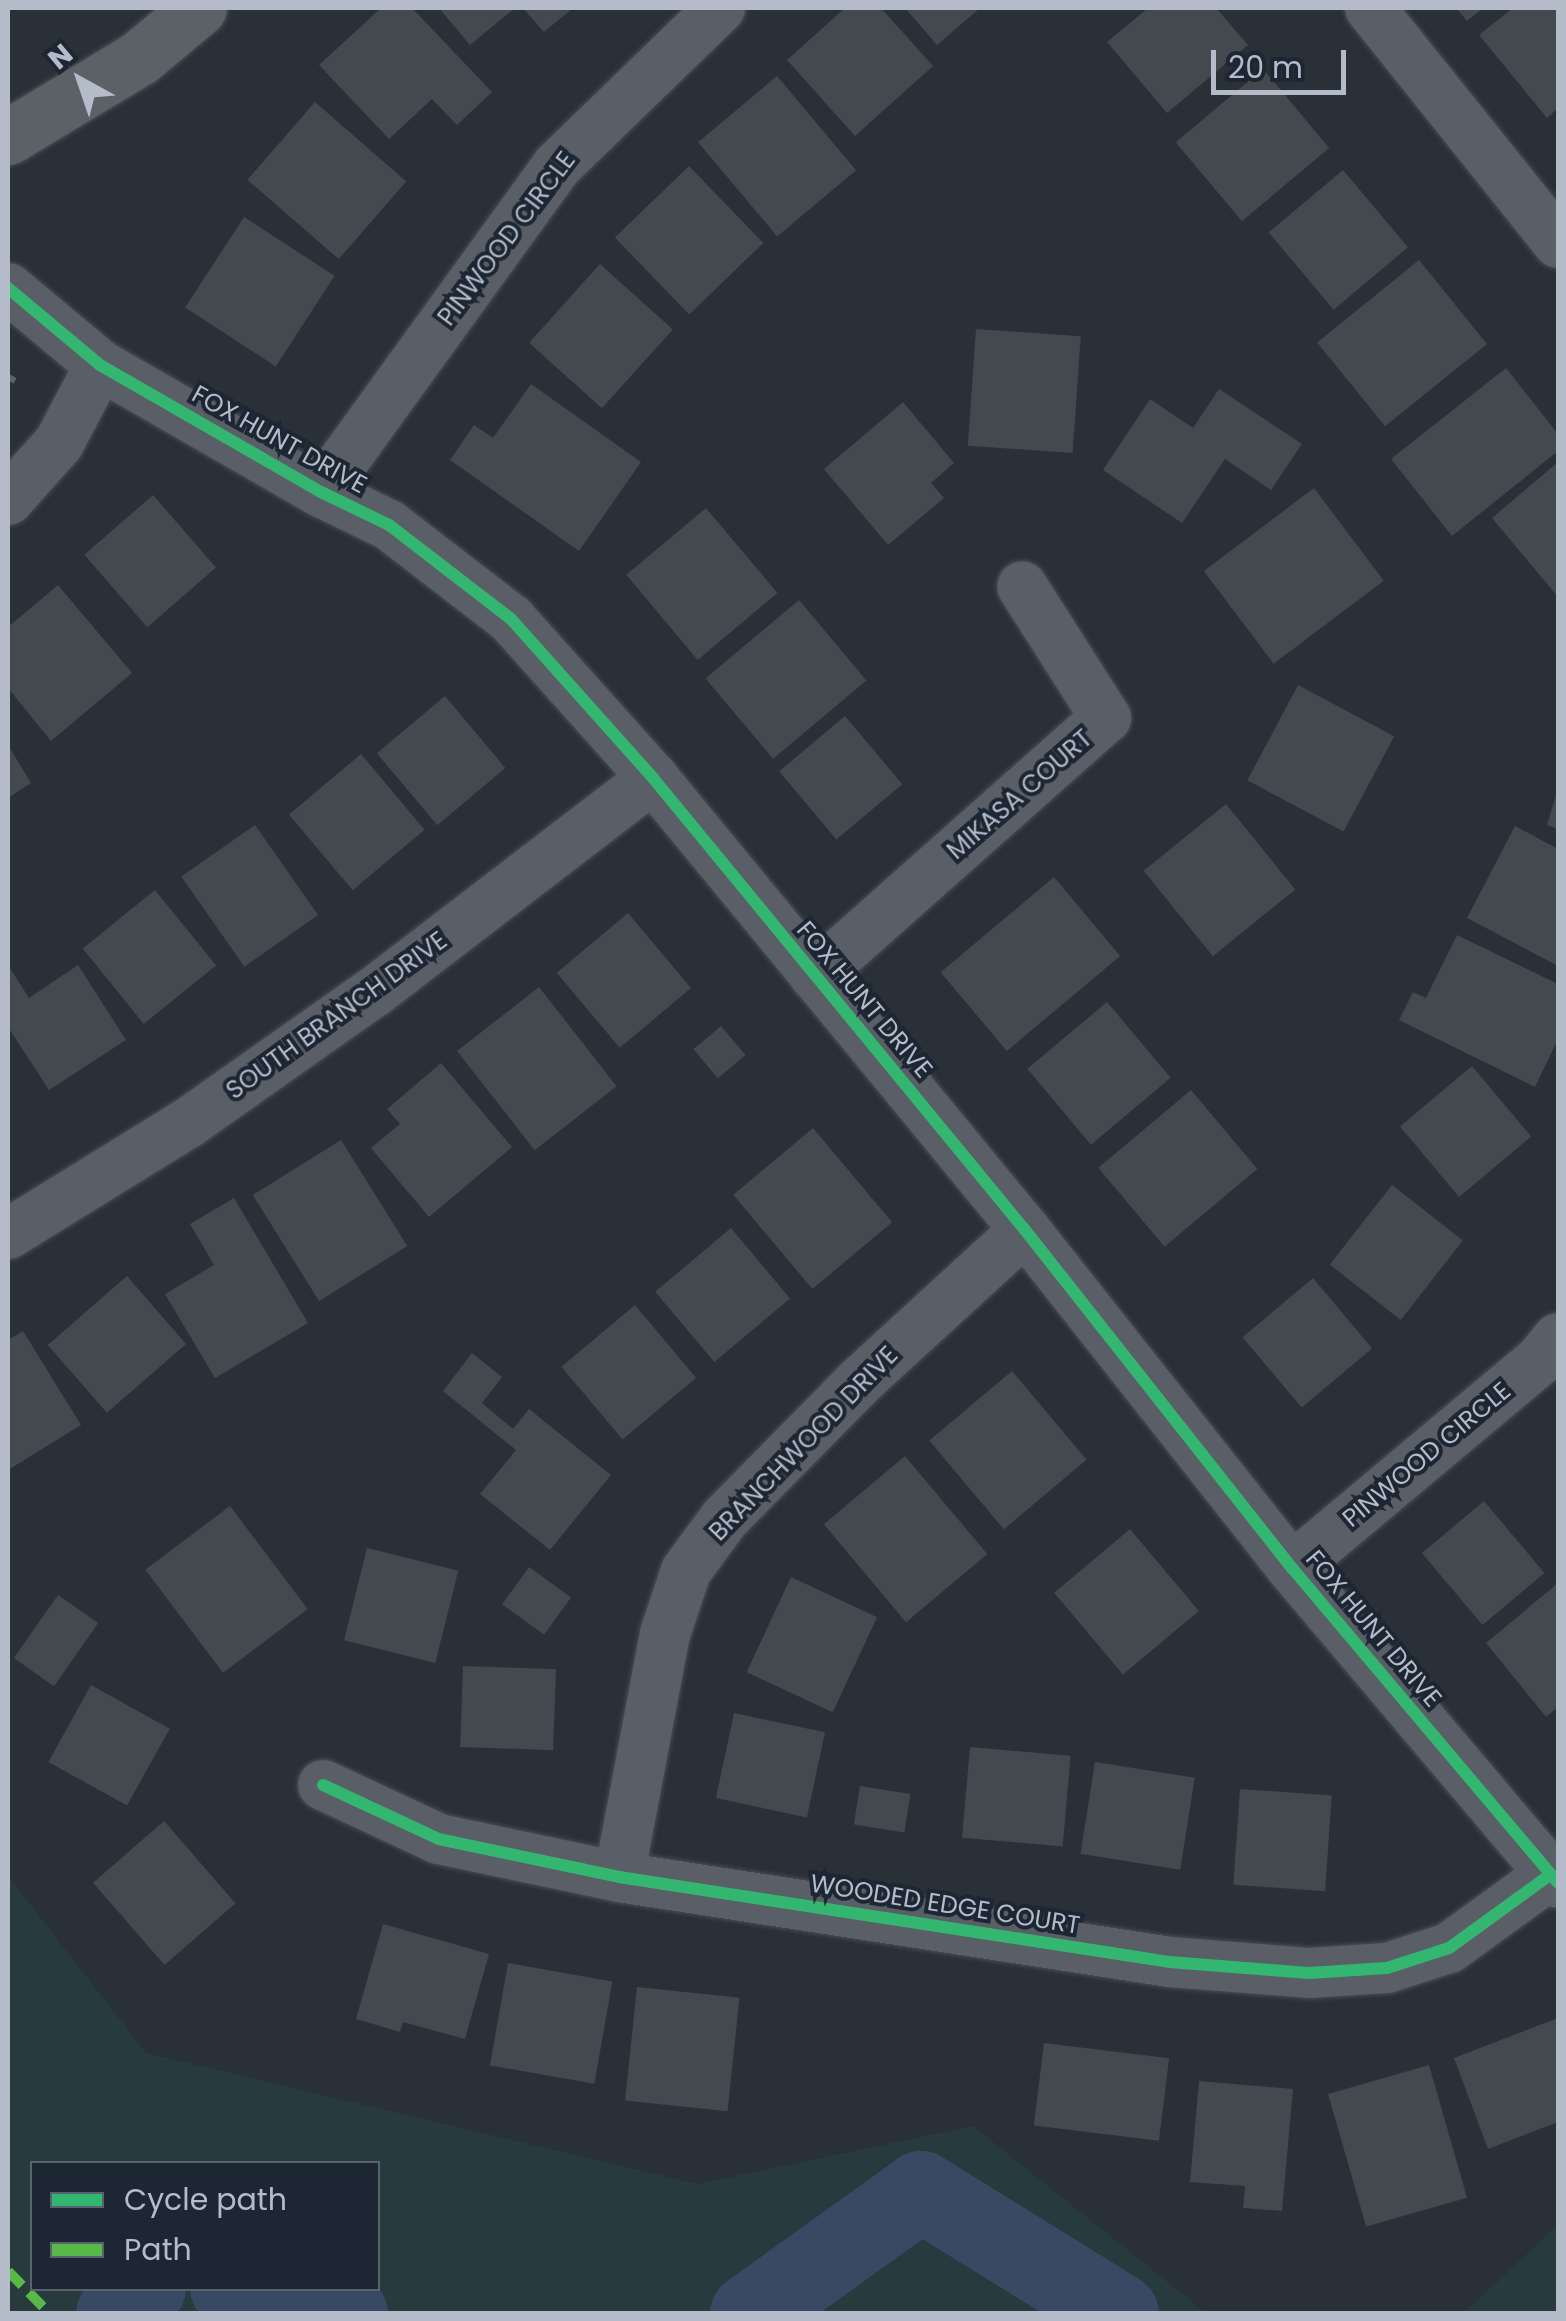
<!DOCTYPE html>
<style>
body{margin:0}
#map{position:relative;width:1566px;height:2321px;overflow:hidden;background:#2a3038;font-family:Poppins,sans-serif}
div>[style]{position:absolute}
.green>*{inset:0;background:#273a3e}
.river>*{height:80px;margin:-40px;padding:0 40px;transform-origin:40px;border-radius:40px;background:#384963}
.building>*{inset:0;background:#444950;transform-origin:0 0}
.path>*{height:6px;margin-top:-3px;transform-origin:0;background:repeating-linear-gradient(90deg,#5d636a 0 8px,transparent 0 16px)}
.roads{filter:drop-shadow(0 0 2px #484c53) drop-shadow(0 0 2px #484c53)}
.minor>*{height:50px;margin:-25px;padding:0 25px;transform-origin:25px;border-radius:25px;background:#5a5e66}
.major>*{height:55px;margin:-27.5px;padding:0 27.5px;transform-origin:27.5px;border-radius:27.5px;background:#5c6168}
.quiet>*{height:10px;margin-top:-5px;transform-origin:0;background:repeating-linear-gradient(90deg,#58b947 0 20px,transparent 0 30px)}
.cycleway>*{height:12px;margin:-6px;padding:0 6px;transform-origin:6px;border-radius:6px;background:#33b770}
span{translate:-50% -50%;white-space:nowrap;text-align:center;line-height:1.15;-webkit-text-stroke:8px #1d2633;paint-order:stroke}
.street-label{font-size:25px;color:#b4bcc9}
.frame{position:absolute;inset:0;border:10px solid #b4bcc9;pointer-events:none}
.legend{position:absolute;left:30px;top:2161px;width:350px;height:130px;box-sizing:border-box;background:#1d2633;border:2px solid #59626f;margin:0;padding:12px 18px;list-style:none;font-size:30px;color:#b4bcc9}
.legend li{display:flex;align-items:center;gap:20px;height:50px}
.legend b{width:50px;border:2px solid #59626f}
.north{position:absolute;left:30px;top:30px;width:100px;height:100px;-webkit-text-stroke:8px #1d2633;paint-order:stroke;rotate:320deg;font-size:28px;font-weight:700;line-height:40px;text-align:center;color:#b4bcc9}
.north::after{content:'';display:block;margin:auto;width:35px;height:45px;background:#b4bcc9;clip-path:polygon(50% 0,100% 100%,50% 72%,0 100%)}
.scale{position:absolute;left:1211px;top:50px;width:135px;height:45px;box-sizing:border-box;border:5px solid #b4bcc9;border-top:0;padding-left:12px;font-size:30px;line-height:35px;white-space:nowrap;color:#b4bcc9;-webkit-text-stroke:8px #1d2633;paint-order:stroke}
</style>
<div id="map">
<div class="green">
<div style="clip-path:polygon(evenodd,8px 1876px,146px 2053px,698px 2184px,973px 2126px,1206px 2313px,8px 2313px,8px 1876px,32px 2164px,378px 2164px,378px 2288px,32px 2288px,32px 2164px)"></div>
<div style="clip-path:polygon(1558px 2225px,1558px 2313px,1464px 2313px)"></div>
</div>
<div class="river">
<div style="left:230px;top:2288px;width:121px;rotate:12.4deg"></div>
<div style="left:116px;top:2314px;width:40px;rotate:-41deg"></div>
<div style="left:750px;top:2314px;width:211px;rotate:-35.7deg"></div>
<div style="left:921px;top:2191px;width:233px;rotate:31.8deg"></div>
</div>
<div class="building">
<div style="clip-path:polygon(381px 8px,412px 8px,492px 92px,457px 125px,432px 99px,389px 139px,319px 65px)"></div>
<div style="clip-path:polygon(439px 8px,515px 8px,470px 45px)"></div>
<div style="clip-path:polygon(523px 8px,573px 8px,544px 32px)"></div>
<div style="clip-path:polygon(845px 8px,881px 8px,933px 66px,855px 136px,787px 60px)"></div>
<div style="clip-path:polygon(905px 8px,980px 8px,937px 45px)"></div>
<div style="clip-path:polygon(1148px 8px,1216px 8px,1248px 45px,1167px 113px,1107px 42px)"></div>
<div style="clip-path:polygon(1456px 8px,1483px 8px,1467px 21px)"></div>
<div style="clip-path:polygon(1513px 8px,1558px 8px,1558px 108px,1547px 118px,1479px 35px)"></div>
<div style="left:1263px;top:69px;width:103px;height:114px;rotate:50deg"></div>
<div style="left:777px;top:76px;width:123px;height:103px;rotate:50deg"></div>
<div style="left:315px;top:102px;width:121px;height:103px;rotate:41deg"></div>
<div style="left:689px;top:166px;width:107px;height:103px;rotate:46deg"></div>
<div style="left:1343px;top:170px;width:101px;height:97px;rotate:50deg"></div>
<div style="left:244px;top:217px;width:108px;height:108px;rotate:33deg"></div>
<div style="left:1419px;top:260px;width:108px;height:131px;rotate:51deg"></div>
<div style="left:600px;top:264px;width:98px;height:106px;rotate:42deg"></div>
<div style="left:976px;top:329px;width:105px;height:117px;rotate:4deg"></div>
<div style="clip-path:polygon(1506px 368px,1558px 434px,1558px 451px,1452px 536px,1391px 459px)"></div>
<div style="clip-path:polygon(531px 384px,641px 462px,579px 551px,450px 460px,474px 425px,493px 438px)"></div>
<div style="clip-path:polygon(1219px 389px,1302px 444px,1271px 490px,1225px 459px,1182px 523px,1103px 470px,1150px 399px,1193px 428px)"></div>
<div style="clip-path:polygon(903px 402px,954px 463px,931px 483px,944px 498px,888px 545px,824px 469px)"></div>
<div style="clip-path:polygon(1558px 462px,1558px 597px,1492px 518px)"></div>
<div style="left:1314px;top:488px;width:116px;height:138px;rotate:53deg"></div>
<div style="left:153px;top:495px;width:96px;height:91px;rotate:49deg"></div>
<div style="left:706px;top:508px;width:111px;height:104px;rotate:50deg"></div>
<div style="clip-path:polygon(58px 585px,132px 673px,51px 741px,8px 688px,8px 627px)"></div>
<div style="left:799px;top:600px;width:105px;height:122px;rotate:50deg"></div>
<div style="left:1298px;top:685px;width:109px;height:108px;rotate:28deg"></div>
<div style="left:445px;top:696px;width:94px;height:89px;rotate:50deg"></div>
<div style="left:845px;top:716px;width:89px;height:86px;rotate:50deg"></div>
<div style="clip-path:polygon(8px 745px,31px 783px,8px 798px)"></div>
<div style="left:361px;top:754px;width:99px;height:94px;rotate:50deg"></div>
<div style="clip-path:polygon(1558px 788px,1558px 829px,1547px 825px)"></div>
<div style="left:1226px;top:804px;width:110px;height:106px;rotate:51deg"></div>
<div style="left:255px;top:825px;width:110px;height:90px;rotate:55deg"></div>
<div style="clip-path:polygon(1515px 826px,1558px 849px,1558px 966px,1467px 918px)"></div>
<div style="left:1054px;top:877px;width:103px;height:148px;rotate:50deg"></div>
<div style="left:155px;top:890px;width:97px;height:93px;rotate:51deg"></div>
<div style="left:628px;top:913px;width:98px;height:93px;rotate:50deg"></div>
<div style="clip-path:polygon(1457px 935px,1558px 984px,1558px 1039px,1535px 1087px,1399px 1020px,1413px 992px,1426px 998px)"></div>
<div style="clip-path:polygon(8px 965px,29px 998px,78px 965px,126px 1040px,49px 1090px,8px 1027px)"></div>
<div style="left:539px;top:987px;width:126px;height:104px;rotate:52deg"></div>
<div style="left:1107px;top:1002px;width:99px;height:104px;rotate:50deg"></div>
<div style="left:721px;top:1026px;width:38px;height:36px;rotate:50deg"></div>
<div style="clip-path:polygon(441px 1063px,512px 1147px,429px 1217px,371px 1148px,400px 1124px,387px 1109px)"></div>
<div style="left:1472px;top:1066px;width:92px;height:94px;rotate:50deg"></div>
<div style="left:1191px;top:1090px;width:103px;height:121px;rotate:50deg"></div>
<div style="left:813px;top:1128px;width:123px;height:104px;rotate:50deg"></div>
<div style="left:341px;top:1140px;width:125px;height:104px;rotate:58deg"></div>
<div style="left:1392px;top:1185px;width:90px;height:101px;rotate:38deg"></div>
<div style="clip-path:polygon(234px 1198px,308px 1323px,215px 1378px,165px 1294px,214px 1265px,190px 1224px)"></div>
<div style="left:731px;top:1228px;width:92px;height:99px;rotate:50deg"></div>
<div style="left:127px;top:1276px;width:90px;height:105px;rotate:49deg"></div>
<div style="left:1313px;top:1278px;width:92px;height:92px;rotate:50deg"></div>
<div style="left:635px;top:1305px;width:95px;height:96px;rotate:50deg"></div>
<div style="clip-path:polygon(23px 1331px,81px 1425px,8px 1470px,8px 1340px)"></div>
<div style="clip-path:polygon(472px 1353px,502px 1377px,482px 1403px,513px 1429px,529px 1409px,611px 1475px,550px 1550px,480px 1494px,516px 1450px,443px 1391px)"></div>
<div style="left:1012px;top:1371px;width:116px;height:108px;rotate:50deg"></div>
<div style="left:905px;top:1456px;width:128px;height:106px;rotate:50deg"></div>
<div style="left:1484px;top:1501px;width:94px;height:81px;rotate:50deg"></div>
<div style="left:230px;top:1506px;width:129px;height:106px;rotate:53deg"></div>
<div style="left:1130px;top:1529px;width:107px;height:99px;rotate:50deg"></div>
<div style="left:367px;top:1548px;width:94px;height:95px;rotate:14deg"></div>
<div style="left:529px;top:1567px;width:52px;height:46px;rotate:36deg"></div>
<div style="left:791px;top:1577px;width:95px;height:105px;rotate:25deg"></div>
<div style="clip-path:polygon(1558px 1583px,1558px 1707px,1546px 1717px,1486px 1643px)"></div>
<div style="left:58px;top:1595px;width:49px;height:77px;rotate:35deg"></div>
<div style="left:463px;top:1666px;width:93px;height:81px;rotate:2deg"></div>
<div style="left:91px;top:1685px;width:90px;height:88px;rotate:29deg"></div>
<div style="left:734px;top:1713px;width:93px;height:87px;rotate:12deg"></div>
<div style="left:970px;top:1747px;width:101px;height:91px;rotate:5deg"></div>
<div style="left:1095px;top:1762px;width:101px;height:93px;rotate:9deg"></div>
<div style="left:860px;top:1786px;width:51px;height:39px;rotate:9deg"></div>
<div style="left:1240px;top:1789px;width:92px;height:96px;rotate:4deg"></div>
<div style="left:164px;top:1821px;width:109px;height:94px;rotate:49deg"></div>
<div style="clip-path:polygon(383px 1924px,489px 1954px,465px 2039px,403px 2022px,400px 2032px,356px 2019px)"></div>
<div style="left:508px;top:1963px;width:106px;height:104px;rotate:10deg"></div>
<div style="left:637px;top:1987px;width:103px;height:114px;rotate:6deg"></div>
<div style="clip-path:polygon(1558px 2018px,1558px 2122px,1488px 2149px,1454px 2058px)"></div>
<div style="left:1044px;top:2043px;width:126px;height:83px;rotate:7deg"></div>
<div style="left:1429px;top:2065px;width:138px;height:105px;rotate:74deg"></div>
<div style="clip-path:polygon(1199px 2081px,1293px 2089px,1282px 2211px,1243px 2208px,1245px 2186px,1190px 2182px)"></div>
</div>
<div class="path">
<div style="left:8px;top:377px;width:15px;rotate:28deg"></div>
</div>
<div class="roads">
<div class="minor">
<div style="left:1370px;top:8px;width:301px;rotate:51.3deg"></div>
<div style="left:8px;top:288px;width:120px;rotate:39.9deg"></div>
<div style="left:100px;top:365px;width:255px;rotate:29.9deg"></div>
<div style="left:321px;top:492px;width:76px;rotate:25.9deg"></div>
<div style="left:389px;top:525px;width:154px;rotate:37.6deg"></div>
<div style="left:511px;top:619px;width:213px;rotate:48.2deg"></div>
<div style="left:653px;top:778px;width:585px;rotate:50.55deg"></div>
<div style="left:1025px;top:1230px;width:431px;rotate:51.7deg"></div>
<div style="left:1292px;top:1568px;width:412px;rotate:49.8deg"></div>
<div style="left:321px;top:492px;width:402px;rotate:-54.1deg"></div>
<div style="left:557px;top:166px;width:227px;rotate:-44.1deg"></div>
<div style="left:8px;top:500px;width:76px;rotate:-48.2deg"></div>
<div style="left:59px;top:443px;width:88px;rotate:-62.3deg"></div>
<div style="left:815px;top:976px;width:389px;rotate:-41.6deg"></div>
<div style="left:1106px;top:718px;width:156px;rotate:-122.5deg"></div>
<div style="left:8px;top:1234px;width:211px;rotate:-31.7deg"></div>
<div style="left:188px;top:1123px;width:228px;rotate:-35.2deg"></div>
<div style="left:374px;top:992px;width:352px;rotate:-37.5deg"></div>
<div style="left:1292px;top:1568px;width:324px;rotate:-40deg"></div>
<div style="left:1540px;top:1360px;width:28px;rotate:-51deg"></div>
<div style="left:323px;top:1785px;width:128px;rotate:25deg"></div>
<div style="left:439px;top:1839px;width:184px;rotate:11.9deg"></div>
<div style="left:619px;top:1877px;width:558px;rotate:8.77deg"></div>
<div style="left:1170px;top:1962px;width:139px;rotate:4.5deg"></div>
<div style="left:1309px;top:1973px;width:78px;rotate:-3.7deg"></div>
<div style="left:1387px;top:1968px;width:65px;rotate:-17.9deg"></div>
<div style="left:1449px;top:1948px;width:125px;rotate:-35.9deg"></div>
<div style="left:619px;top:1877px;width:247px;rotate:-79.3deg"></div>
<div style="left:665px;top:1634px;width:66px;rotate:-71.6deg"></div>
<div style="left:686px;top:1571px;width:66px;rotate:-53.7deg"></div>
<div style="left:725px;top:1518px;width:191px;rotate:-45.4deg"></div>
<div style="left:859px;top:1382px;width:225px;rotate:-42.5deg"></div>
</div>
<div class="major">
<div style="left:8px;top:137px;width:153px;rotate:-31.1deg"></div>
<div style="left:139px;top:58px;width:78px;rotate:-39.8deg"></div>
</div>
</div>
<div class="quiet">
<div style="left:8px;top:2271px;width:60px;rotate:45.7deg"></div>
</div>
<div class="cycleway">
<div style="left:8px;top:288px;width:120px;rotate:39.9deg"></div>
<div style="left:100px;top:365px;width:255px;rotate:29.9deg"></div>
<div style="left:321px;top:492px;width:76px;rotate:25.9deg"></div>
<div style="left:389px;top:525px;width:154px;rotate:37.6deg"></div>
<div style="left:511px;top:619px;width:213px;rotate:48.2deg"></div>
<div style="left:653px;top:778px;width:585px;rotate:50.55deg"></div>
<div style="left:1025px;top:1230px;width:431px;rotate:51.7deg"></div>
<div style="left:1292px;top:1568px;width:412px;rotate:49.8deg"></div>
<div style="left:323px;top:1785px;width:128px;rotate:25deg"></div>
<div style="left:439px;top:1839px;width:184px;rotate:11.9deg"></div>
<div style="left:619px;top:1877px;width:558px;rotate:8.77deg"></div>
<div style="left:1170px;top:1962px;width:139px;rotate:4.5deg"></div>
<div style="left:1309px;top:1973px;width:78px;rotate:-3.7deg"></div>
<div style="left:1387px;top:1968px;width:65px;rotate:-17.9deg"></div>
<div style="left:1449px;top:1948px;width:125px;rotate:-35.9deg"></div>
</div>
<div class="street-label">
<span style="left:507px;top:239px;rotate:-53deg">PINWOOD CIRCLE</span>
<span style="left:279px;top:440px;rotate:29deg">FOX HUNT DRIVE</span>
<span style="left:1020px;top:795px;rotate:-41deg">MIKASA COURT</span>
<span style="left:864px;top:1000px;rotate:50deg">FOX HUNT DRIVE</span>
<span style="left:337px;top:1016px;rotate:-36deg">SOUTH BRANCH DRIVE</span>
<span style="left:804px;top:1444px;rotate:-46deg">BRANCHWOOD DRIVE</span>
<span style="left:1427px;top:1455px;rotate:-40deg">PINWOOD CIRCLE</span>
<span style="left:1373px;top:1629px;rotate:50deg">FOX HUNT DRIVE</span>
<span style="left:945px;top:1905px;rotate:9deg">WOODED EDGE COURT</span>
</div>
<div class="frame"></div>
<ul class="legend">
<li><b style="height:12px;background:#33b770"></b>Cycle path</li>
<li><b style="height:12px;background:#58b947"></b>Path</li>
</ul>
<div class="north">N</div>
<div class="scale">20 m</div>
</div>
